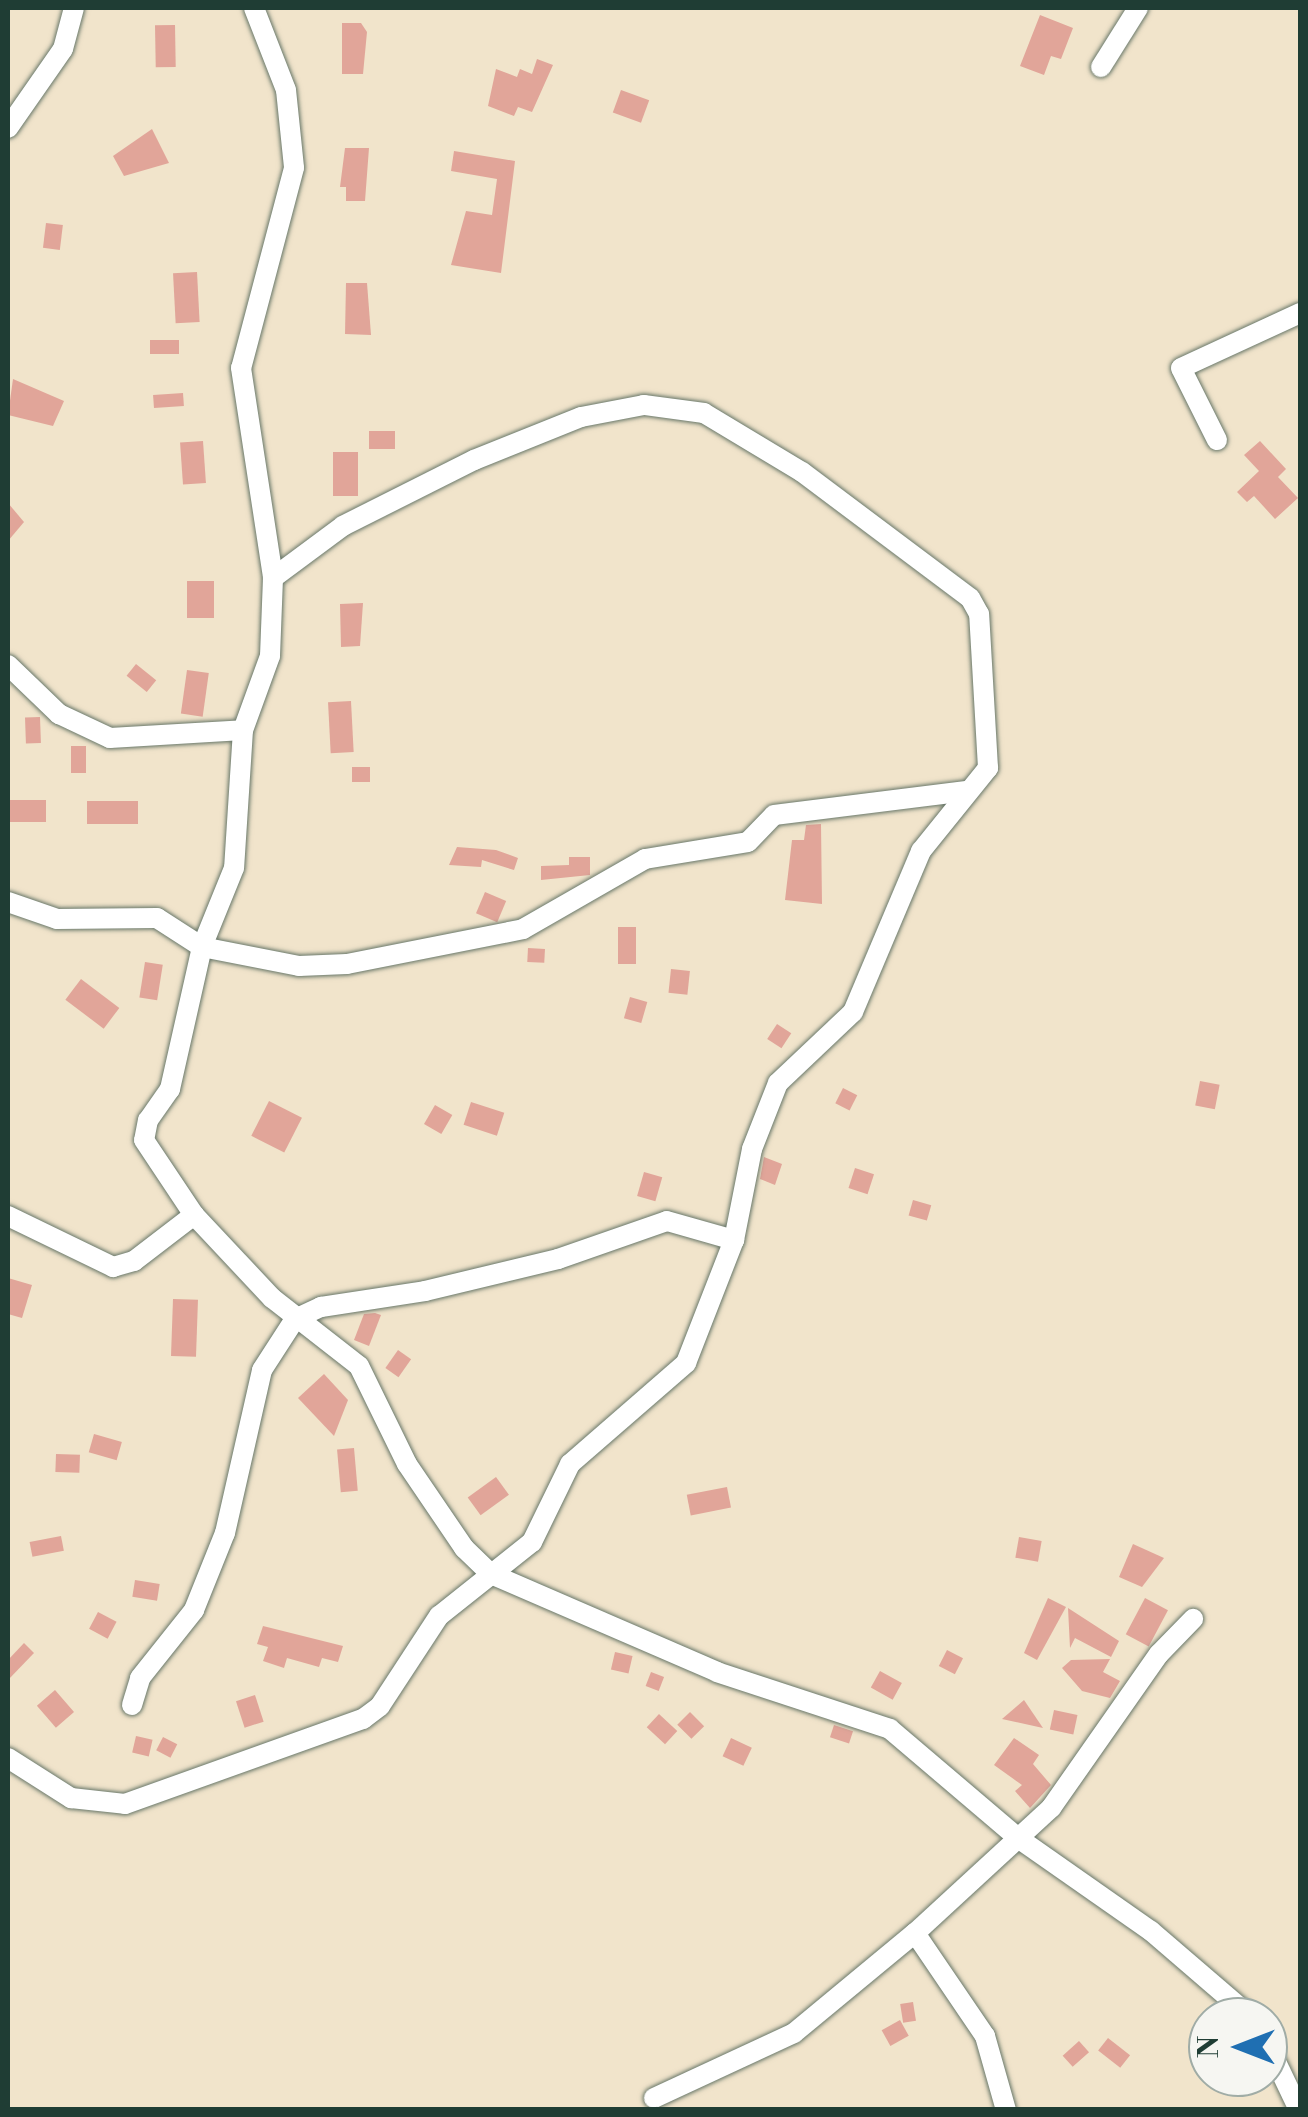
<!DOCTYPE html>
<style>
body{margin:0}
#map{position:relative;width:1308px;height:2117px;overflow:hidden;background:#f1e4cb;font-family:"Libre Bodoni",serif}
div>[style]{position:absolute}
.building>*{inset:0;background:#e1a599;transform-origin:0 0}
.roads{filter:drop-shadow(0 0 2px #687769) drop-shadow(0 0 2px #687769)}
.minor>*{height:20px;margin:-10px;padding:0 10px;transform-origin:10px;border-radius:10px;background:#fff}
span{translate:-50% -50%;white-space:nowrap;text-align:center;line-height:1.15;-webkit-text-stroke:8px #f6f6f2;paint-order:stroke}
.frame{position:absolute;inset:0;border:10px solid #1f3d34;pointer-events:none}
.north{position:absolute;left:1188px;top:1997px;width:100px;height:100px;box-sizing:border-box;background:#f6f6f2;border:2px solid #a0aca6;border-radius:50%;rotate:270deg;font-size:28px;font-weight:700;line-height:40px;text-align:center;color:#1f3d34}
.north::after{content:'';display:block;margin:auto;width:35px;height:45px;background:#1f6fb2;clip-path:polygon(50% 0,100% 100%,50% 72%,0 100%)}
</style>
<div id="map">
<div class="building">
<div style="clip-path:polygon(1040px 15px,1073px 28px,1061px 59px,1051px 56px,1044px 75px,1020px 66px)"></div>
<div style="clip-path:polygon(342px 23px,361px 23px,367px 32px,363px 74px,342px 74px)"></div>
<div style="left:175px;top:25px;width:42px;height:20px;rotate:89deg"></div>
<div style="clip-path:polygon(537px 59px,553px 65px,532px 112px,518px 107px,514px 116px,488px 106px,496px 69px,517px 77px,520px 69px,532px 74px)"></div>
<div style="left:621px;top:90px;width:30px;height:24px;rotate:20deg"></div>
<div style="clip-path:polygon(152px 129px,169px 163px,124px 176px,113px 156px)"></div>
<div style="clip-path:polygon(345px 148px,369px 148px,365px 201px,346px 201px,346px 187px,340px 187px)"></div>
<div style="clip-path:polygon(454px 151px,515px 161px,501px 273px,451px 265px,466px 211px,492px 215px,497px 179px,451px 171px)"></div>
<div style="left:46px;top:223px;width:17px;height:25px;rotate:7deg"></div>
<div style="left:197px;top:272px;width:50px;height:24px;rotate:87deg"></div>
<div style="clip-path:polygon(346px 283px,367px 283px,371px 335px,345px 334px)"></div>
<div style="left:150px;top:340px;width:29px;height:14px"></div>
<div style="clip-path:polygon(13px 379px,64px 401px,53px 426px,8px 415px)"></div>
<div style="left:183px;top:393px;width:13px;height:30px;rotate:86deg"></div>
<div style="left:369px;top:431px;width:26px;height:18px"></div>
<div style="left:203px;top:441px;width:42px;height:23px;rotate:86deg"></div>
<div style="clip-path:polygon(1260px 441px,1286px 469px,1278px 477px,1298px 498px,1275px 519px,1254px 496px,1247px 502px,1237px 492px,1259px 471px,1244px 455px)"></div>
<div style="left:333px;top:452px;width:25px;height:44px"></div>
<div style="clip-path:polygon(8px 503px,24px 522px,8px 541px)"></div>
<div style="left:187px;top:581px;width:27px;height:37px"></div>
<div style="clip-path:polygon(363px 603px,360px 646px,341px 647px,340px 604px)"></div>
<div style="left:136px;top:664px;width:26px;height:15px;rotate:39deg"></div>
<div style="left:187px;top:670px;width:22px;height:44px;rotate:8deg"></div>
<div style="left:351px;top:701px;width:51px;height:23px;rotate:87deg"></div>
<div style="left:40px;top:717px;width:26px;height:15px;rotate:88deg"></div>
<div style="left:71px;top:746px;width:15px;height:27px"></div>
<div style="left:370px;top:767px;width:15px;height:18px;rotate:90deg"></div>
<div style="left:8px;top:800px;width:38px;height:22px"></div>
<div style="left:87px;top:801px;width:51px;height:23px"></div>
<div style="clip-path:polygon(821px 824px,822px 904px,785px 900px,792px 840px,804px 840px,806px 825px)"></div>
<div style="clip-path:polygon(457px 847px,496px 850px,518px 858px,514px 870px,482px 860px,481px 867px,449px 865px)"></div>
<div style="clip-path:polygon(569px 857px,590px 857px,590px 875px,541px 880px,541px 866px,569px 865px)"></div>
<div style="left:485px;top:892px;width:23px;height:23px;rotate:23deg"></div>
<div style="left:618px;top:927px;width:18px;height:37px"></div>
<div style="left:528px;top:948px;width:17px;height:14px;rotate:3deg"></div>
<div style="left:145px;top:962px;width:18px;height:36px;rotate:9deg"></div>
<div style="left:671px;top:969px;width:19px;height:24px;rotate:6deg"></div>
<div style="left:81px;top:979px;width:48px;height:26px;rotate:37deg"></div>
<div style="left:630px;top:997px;width:18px;height:22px;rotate:16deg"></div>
<div style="left:777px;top:1024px;width:17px;height:18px;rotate:33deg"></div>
<div style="left:1200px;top:1081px;width:20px;height:25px;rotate:11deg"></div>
<div style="left:843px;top:1088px;width:16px;height:17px;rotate:27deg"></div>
<div style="left:269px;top:1101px;width:37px;height:39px;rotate:27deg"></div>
<div style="left:471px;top:1102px;width:35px;height:24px;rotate:18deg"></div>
<div style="left:435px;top:1105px;width:20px;height:22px;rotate:30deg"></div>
<div style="clip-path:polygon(764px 1157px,782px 1164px,775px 1185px,760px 1179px)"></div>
<div style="left:855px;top:1168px;width:20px;height:21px;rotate:18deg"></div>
<div style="left:644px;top:1172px;width:19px;height:25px;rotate:16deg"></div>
<div style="left:913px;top:1200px;width:19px;height:16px;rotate:16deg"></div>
<div style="clip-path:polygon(8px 1278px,32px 1285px,22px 1318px,8px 1314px)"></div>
<div style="left:173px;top:1299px;width:25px;height:57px;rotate:2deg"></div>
<div style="clip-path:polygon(375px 1313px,381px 1315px,369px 1346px,354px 1340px,364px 1314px)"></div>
<div style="left:398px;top:1350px;width:16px;height:22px;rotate:35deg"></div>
<div style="clip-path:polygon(324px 1374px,348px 1400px,334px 1436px,298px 1398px)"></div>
<div style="left:94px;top:1434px;width:29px;height:19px;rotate:16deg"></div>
<div style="left:354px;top:1448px;width:43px;height:17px;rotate:85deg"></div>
<div style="left:56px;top:1454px;width:24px;height:18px;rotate:2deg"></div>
<div style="left:496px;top:1477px;width:22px;height:35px;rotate:54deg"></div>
<div style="left:727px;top:1487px;width:21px;height:41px;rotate:79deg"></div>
<div style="left:61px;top:1536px;width:15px;height:32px;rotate:79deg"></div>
<div style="left:1019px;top:1537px;width:23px;height:21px;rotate:10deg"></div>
<div style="clip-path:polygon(1133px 1544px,1164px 1558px,1142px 1587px,1119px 1577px)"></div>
<div style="left:135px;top:1580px;width:25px;height:17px;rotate:9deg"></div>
<div style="clip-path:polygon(1048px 1598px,1066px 1607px,1037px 1660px,1024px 1653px)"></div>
<div style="left:1145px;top:1598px;width:26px;height:41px;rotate:28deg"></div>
<div style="clip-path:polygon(1068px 1608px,1119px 1641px,1111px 1657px,1075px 1638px,1070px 1648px)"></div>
<div style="left:98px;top:1612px;width:21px;height:19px;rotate:28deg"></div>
<div style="clip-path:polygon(263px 1626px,343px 1646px,338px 1662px,322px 1658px,319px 1667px,287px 1658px,284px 1668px,263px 1661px,268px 1647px,257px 1644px)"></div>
<div style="clip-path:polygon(24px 1643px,34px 1653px,8px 1680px,8px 1660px)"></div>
<div style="left:947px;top:1650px;width:18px;height:18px;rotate:27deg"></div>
<div style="left:615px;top:1652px;width:18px;height:18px;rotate:13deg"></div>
<div style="clip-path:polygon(1110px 1659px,1103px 1672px,1120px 1681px,1110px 1698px,1082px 1691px,1062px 1668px,1071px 1660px)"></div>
<div style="left:880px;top:1671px;width:25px;height:19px;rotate:29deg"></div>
<div style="left:651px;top:1672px;width:14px;height:15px;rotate:21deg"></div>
<div style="left:55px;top:1690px;width:29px;height:24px;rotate:49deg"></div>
<div style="left:255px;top:1695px;width:28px;height:20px;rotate:72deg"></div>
<div style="clip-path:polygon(1024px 1700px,1043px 1728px,1002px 1719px)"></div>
<div style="left:1054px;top:1710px;width:24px;height:20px;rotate:12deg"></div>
<div style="left:690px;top:1712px;width:20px;height:18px;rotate:45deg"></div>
<div style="left:659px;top:1714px;width:25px;height:18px;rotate:43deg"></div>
<div style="left:834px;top:1725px;width:20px;height:13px;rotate:18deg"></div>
<div style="left:136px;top:1736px;width:17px;height:17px;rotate:13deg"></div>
<div style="left:163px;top:1737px;width:16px;height:15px;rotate:27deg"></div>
<div style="left:731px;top:1738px;width:23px;height:20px;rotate:25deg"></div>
<div style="clip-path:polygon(1014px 1738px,1039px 1755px,1033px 1764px,1051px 1785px,1030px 1808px,1015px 1791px,1022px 1785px,994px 1765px)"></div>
<div style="left:913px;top:2002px;width:19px;height:13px;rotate:81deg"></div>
<div style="left:900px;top:2020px;width:18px;height:21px;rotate:61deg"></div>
<div style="left:1108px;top:2038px;width:28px;height:16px;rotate:38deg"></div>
<div style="left:1079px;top:2041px;width:15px;height:22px;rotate:48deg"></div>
</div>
<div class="roads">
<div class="minor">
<div style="left:254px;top:8px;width:88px;rotate:68.7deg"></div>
<div style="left:286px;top:90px;width:78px;rotate:84.1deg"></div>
<div style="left:294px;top:168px;width:207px;rotate:104.8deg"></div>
<div style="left:241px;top:368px;width:212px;rotate:81.3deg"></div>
<div style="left:273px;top:578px;width:78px;rotate:92.2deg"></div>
<div style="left:270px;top:656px;width:79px;rotate:110deg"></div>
<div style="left:243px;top:730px;width:138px;rotate:93.7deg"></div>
<div style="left:234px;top:868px;width:85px;rotate:112.1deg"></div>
<div style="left:202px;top:947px;width:146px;rotate:102.7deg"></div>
<div style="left:170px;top:1089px;width:38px;rotate:125deg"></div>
<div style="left:148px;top:1120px;width:20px;rotate:101deg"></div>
<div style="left:144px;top:1140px;width:90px;rotate:56.3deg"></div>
<div style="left:194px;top:1215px;width:114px;rotate:46.8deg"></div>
<div style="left:272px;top:1298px;width:110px;rotate:38deg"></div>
<div style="left:359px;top:1366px;width:109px;rotate:63.9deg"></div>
<div style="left:407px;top:1464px;width:102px;rotate:55.8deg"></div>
<div style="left:464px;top:1548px;width:37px;rotate:44deg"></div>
<div style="left:491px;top:1574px;width:246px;rotate:23.4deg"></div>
<div style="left:717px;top:1672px;width:182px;rotate:18.2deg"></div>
<div style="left:890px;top:1729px;width:168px;rotate:40.4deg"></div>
<div style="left:1018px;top:1838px;width:162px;rotate:35deg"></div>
<div style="left:1151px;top:1931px;width:132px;rotate:40.7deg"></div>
<div style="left:1101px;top:67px;width:70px;rotate:-57.9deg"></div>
<div style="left:8px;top:128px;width:96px;rotate:-55.2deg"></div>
<div style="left:63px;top:49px;width:42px;rotate:-75deg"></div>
<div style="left:1217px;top:440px;width:80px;rotate:-116.6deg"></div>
<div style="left:1181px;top:368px;width:131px;rotate:-24.8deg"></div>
<div style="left:8px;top:665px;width:71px;rotate:43.9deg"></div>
<div style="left:59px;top:714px;width:56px;rotate:25.2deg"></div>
<div style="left:110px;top:738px;width:133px;rotate:-3.4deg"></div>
<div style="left:8px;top:902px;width:52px;rotate:19.1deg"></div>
<div style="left:57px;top:919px;width:100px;rotate:-0.6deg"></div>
<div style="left:157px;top:918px;width:54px;rotate:32.8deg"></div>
<div style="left:202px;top:947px;width:99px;rotate:11.1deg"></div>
<div style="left:299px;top:966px;width:48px;rotate:-2.4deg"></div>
<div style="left:347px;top:964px;width:179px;rotate:-11.2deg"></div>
<div style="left:523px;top:929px;width:141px;rotate:-29.8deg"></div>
<div style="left:645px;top:859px;width:104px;rotate:-9.4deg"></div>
<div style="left:748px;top:842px;width:37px;rotate:-46deg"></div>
<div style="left:774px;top:815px;width:194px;rotate:-7.1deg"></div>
<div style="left:8px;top:1216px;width:117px;rotate:25.9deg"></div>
<div style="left:113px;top:1267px;width:22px;rotate:-16deg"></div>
<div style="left:134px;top:1261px;width:76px;rotate:-37.5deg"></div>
<div style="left:132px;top:1705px;width:28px;rotate:-73deg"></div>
<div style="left:140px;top:1678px;width:87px;rotate:-51.5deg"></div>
<div style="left:194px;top:1610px;width:83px;rotate:-68.1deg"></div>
<div style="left:225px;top:1533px;width:167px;rotate:-77.2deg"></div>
<div style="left:262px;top:1370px;width:61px;rotate:-57.1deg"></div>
<div style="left:295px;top:1319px;width:29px;rotate:-25deg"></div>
<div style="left:321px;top:1307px;width:105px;rotate:-8.7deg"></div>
<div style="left:425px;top:1291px;width:137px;rotate:-13.5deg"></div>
<div style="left:558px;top:1259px;width:115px;rotate:-19.2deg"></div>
<div style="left:667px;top:1221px;width:70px;rotate:15.8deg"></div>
<div style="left:8px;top:1758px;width:75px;rotate:32.4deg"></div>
<div style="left:71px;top:1798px;width:54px;rotate:6.3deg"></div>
<div style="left:125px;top:1804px;width:253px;rotate:-19.7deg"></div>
<div style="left:363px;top:1719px;width:21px;rotate:-37deg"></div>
<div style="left:380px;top:1706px;width:108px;rotate:-56.8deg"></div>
<div style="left:439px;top:1616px;width:119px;rotate:-38.5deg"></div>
<div style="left:532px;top:1542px;width:87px;rotate:-64deg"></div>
<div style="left:570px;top:1464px;width:154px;rotate:-41deg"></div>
<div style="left:686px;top:1363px;width:132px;rotate:-68.7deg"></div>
<div style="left:734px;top:1240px;width:93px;rotate:-78.8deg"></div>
<div style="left:752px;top:1149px;width:71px;rotate:-68.5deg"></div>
<div style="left:778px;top:1083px;width:103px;rotate:-43.4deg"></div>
<div style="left:853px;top:1012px;width:175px;rotate:-67.1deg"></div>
<div style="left:921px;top:851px;width:107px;rotate:-51.1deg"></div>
<div style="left:988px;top:768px;width:154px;rotate:-93.3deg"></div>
<div style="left:979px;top:614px;width:18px;rotate:-119deg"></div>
<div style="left:970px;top:598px;width:210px;rotate:-143.1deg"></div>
<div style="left:802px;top:472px;width:114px;rotate:-149deg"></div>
<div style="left:704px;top:413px;width:61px;rotate:-172.4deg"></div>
<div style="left:644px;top:405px;width:64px;rotate:169.2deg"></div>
<div style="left:581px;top:417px;width:115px;rotate:158.1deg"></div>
<div style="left:474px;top:460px;width:147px;rotate:153.3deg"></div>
<div style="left:343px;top:526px;width:87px;rotate:143.4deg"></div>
<div style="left:915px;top:1933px;width:125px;rotate:55.8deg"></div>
<div style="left:985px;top:2036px;width:77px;rotate:74.2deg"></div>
<div style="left:1268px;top:2045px;width:72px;rotate:64.5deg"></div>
<div style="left:654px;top:2098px;width:154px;rotate:-24.9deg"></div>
<div style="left:794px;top:2033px;width:157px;rotate:-39.6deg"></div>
<div style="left:915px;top:1933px;width:185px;rotate:-42.6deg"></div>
<div style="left:1051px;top:1808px;width:188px;rotate:-55deg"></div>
<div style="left:1159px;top:1654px;width:49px;rotate:-45.8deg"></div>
</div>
</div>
<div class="frame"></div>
<div class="north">N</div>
</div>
